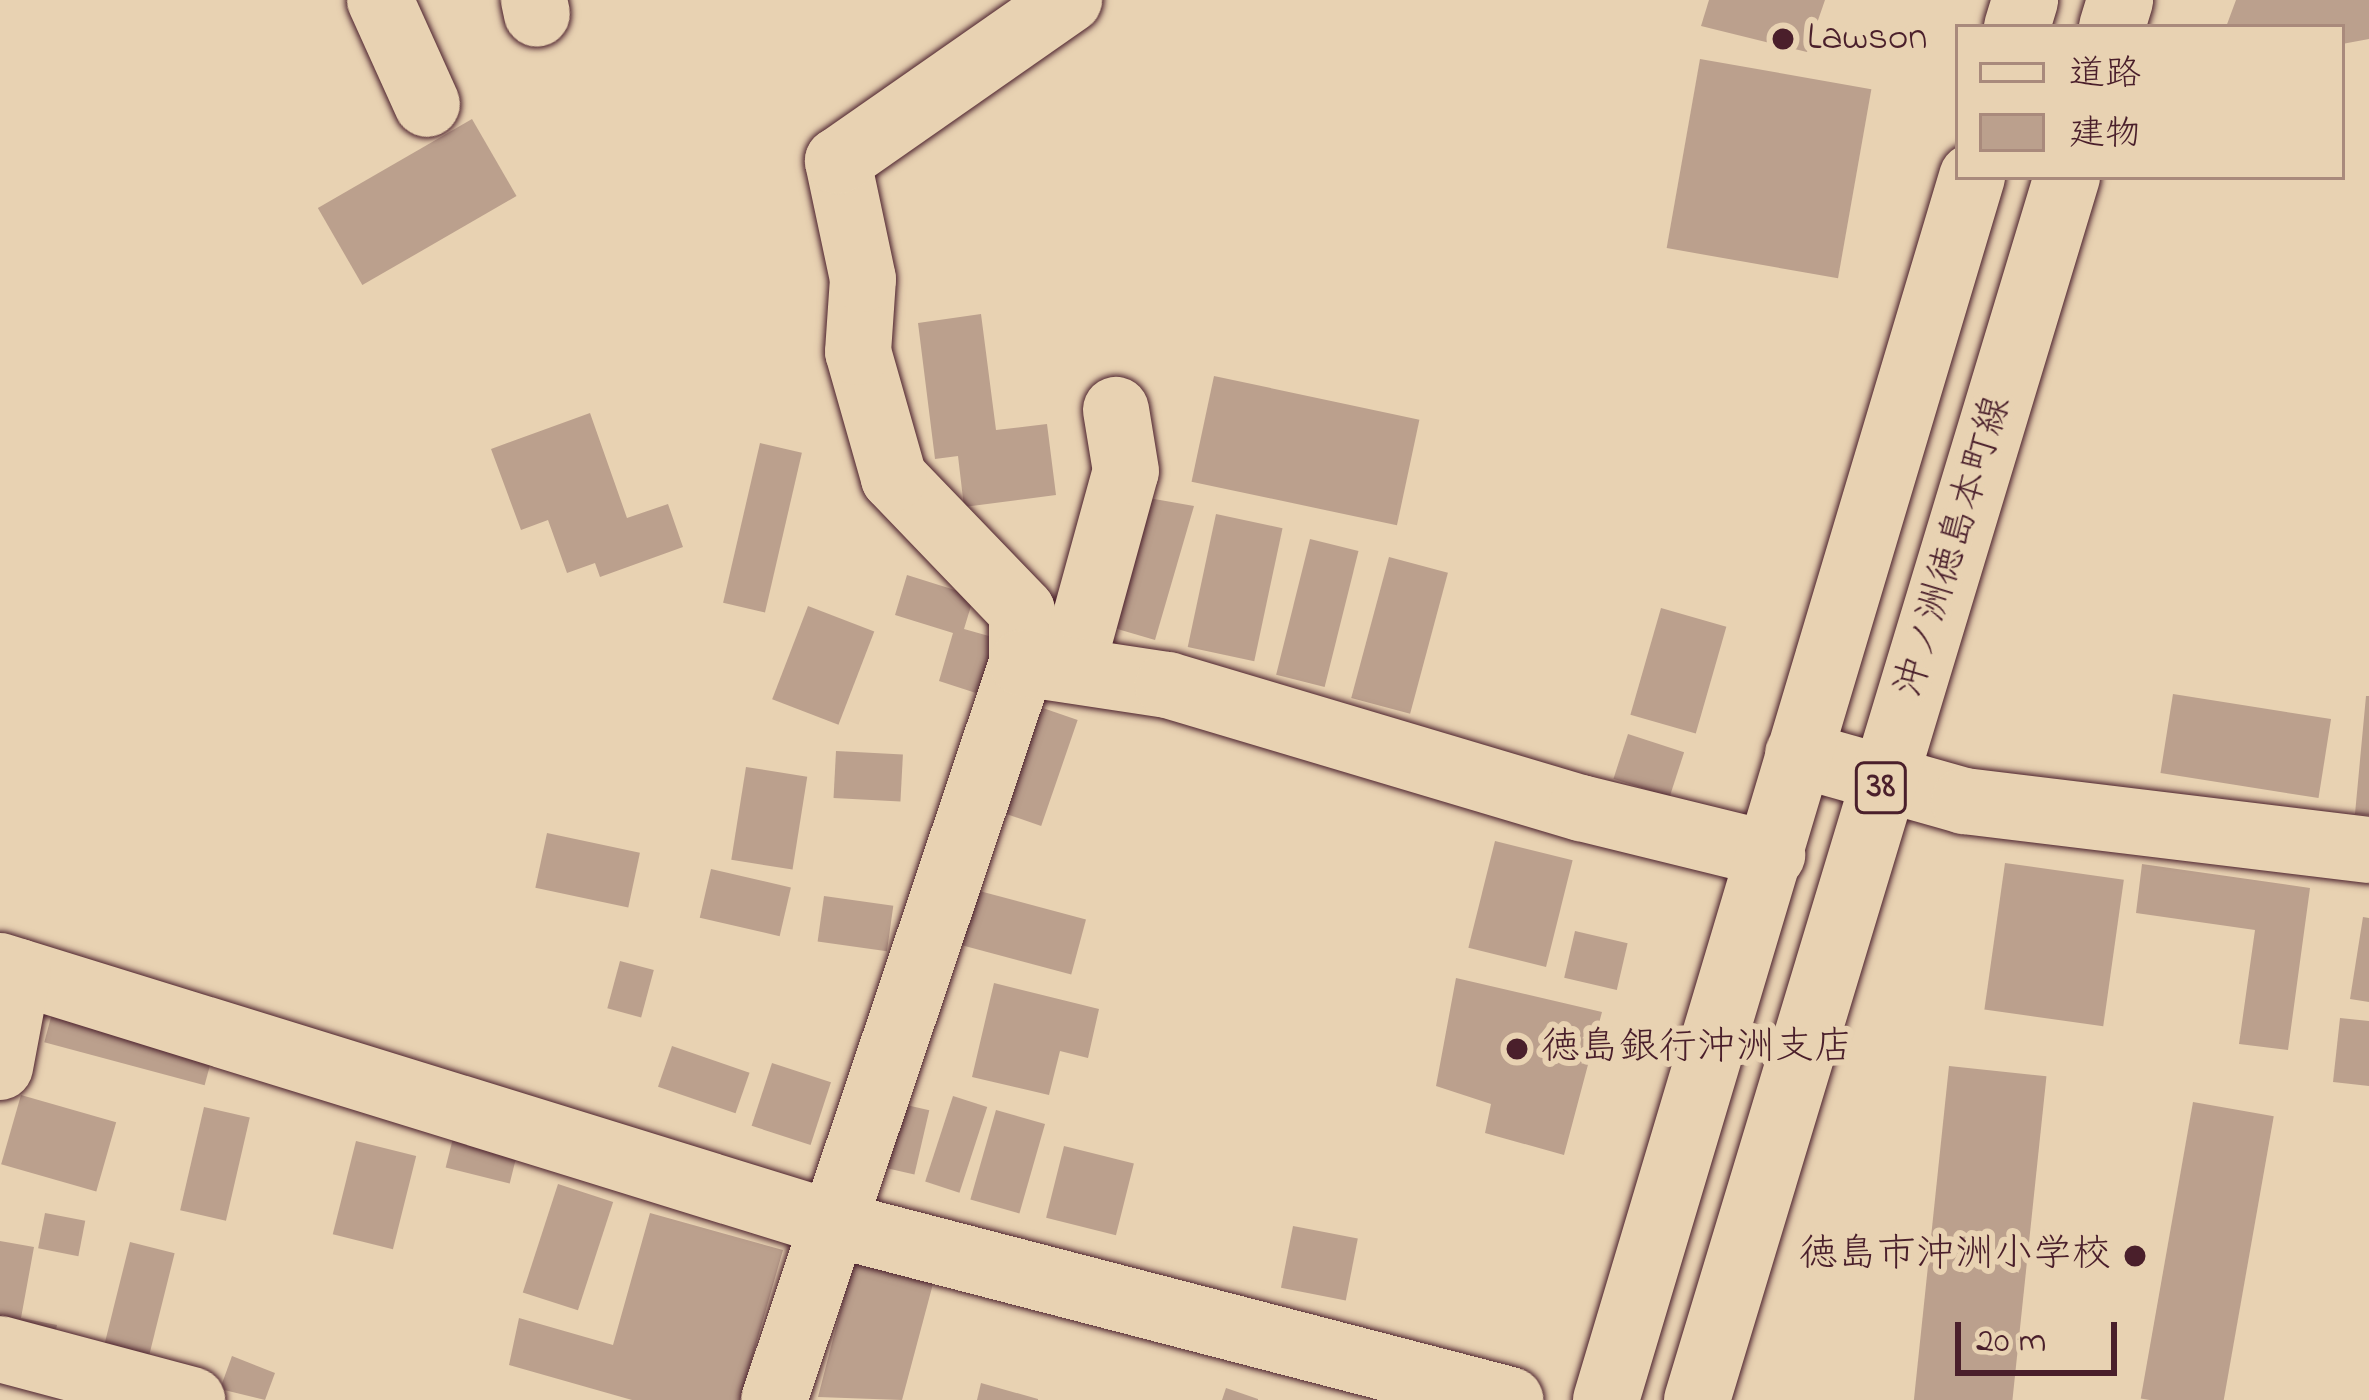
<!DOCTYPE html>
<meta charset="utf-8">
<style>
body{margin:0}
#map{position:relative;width:2369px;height:1400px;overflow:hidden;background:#e8d2b2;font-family:"Indie Flower","Klee One",sans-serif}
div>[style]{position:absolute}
.building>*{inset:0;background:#bba08d;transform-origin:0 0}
.roads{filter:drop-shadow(0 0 3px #4a1f2b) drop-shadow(0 0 3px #4a1f2b)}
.minor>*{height:66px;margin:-33px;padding:0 33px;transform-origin:33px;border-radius:33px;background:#e8d2b2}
.major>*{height:66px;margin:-33px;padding:0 33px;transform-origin:33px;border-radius:33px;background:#e8d2b2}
.dots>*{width:33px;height:33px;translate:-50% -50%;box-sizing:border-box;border:6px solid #e8d2b2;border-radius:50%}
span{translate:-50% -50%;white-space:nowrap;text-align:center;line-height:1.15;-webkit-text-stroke:12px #e8d2b2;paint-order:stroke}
.shield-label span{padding:3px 9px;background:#e8d2b2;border:3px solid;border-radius:9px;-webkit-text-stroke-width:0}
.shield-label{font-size:36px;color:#4a1f2b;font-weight:700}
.poi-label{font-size:39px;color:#4a1f2b}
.left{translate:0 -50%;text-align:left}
.right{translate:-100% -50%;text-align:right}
.street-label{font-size:39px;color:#4a1f2b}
.legend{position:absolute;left:1955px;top:24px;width:390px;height:156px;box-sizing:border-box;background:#e8d2b2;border:3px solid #a98a7c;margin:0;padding:15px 21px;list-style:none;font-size:36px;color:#4a1f2b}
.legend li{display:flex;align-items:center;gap:24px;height:60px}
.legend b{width:60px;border:3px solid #a98a7c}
.scale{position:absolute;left:1955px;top:1322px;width:162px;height:54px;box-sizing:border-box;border:6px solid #4a1f2b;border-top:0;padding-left:15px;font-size:36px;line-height:42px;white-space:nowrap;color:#4a1f2b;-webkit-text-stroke:9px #e8d2b2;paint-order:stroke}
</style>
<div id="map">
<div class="building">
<div style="clip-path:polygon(1709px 0,1825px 0,1807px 52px,1701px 26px)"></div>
<div style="clip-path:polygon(2236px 0,2369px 0,2369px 39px,2342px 44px,2342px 27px,2226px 27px)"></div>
<div style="left:1700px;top:59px;width:174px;height:192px;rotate:10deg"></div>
<div style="left:472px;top:119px;width:89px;height:178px;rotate:60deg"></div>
<div style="clip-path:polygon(981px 314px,996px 430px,1047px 424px,1056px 495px,964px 507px,958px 456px,935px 459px,918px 323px)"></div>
<div style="left:1214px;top:376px;width:210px;height:108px;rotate:12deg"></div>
<div style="clip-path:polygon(590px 413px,627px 518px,668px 504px,683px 547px,600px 577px,595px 563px,567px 573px,548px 520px,521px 530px,491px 449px)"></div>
<div style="left:760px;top:443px;width:43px;height:164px;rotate:13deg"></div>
<div style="clip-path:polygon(1143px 497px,1194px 506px,1155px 640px,1114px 628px)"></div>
<div style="left:1216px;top:514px;width:68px;height:136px;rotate:12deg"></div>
<div style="left:1310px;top:539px;width:50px;height:140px;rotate:14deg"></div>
<div style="left:1389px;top:557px;width:61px;height:146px;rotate:15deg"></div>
<div style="clip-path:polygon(907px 575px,974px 596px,964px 629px,996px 638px,979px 694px,939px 681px,953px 633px,895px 615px)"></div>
<div style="left:808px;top:606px;width:71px;height:100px;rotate:21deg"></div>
<div style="left:1661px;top:608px;width:68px;height:111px;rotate:16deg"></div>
<div style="left:2173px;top:694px;width:160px;height:80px;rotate:9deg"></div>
<div style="clip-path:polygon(2366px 696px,2369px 696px,2369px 815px,2355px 814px)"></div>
<div style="left:1037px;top:706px;width:43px;height:112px;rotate:19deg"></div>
<div style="left:1628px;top:734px;width:59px;height:47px;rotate:18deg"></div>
<div style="left:836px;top:751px;width:67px;height:47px;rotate:3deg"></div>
<div style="left:746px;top:767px;width:62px;height:94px;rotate:9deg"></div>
<div style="left:547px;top:833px;width:95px;height:56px;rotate:12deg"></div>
<div style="left:1495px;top:841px;width:80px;height:110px;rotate:14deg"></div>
<div style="left:2005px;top:863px;width:120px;height:148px;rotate:8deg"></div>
<div style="clip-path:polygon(2142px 864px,2310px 888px,2288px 1050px,2239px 1044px,2255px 930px,2136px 913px)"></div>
<div style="left:711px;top:869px;width:82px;height:50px;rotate:13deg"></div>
<div style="left:972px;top:889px;width:118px;height:57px;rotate:15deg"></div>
<div style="left:824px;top:896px;width:70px;height:46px;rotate:8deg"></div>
<div style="clip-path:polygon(2363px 917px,2369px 918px,2369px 1002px,2350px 999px)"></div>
<div style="left:1575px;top:931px;width:54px;height:48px;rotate:13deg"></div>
<div style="left:620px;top:961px;width:35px;height:49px;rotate:15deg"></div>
<div style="clip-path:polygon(1456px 978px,1602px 1012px,1564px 1155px,1485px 1133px,1491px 1104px,1436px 1086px)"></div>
<div style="clip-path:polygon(994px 983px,1099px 1009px,1088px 1058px,1060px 1051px,1049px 1095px,972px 1077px)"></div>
<div style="left:58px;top:991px;width:166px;height:53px;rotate:15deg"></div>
<div style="clip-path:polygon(2340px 1018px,2369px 1021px,2369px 1086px,2333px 1082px)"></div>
<div style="left:672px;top:1046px;width:82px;height:43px;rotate:19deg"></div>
<div style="left:772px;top:1063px;width:62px;height:66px;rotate:18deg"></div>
<div style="left:1949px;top:1066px;width:98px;height:336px;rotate:6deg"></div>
<div style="left:21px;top:1095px;width:99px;height:72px;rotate:16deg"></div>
<div style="left:953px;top:1096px;width:36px;height:90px;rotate:18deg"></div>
<div style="left:2193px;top:1102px;width:82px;height:301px;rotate:10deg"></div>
<div style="left:902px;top:1104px;width:28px;height:66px;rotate:13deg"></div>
<div style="left:204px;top:1107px;width:47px;height:106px;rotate:13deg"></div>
<div style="left:996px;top:1110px;width:51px;height:93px;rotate:16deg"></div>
<div style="left:457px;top:1122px;width:66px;height:47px;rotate:14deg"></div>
<div style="left:356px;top:1141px;width:62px;height:96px;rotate:14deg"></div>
<div style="left:1064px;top:1146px;width:72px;height:74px;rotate:14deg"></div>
<div style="left:558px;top:1184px;width:58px;height:114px;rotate:18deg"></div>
<div style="left:45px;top:1213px;width:41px;height:36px;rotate:11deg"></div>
<div style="clip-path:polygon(650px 1213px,783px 1250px,740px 1400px,632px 1400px,509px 1365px,519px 1318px,613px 1345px)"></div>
<div style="left:1293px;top:1226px;width:66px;height:63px;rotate:11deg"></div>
<div style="clip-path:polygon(0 1241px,34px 1247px,21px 1318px,57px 1325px,52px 1349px,0 1340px)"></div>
<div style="left:130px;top:1242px;width:46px;height:115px;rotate:14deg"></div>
<div style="clip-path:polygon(854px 1258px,934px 1280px,902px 1400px,818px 1397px)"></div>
<div style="clip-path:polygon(232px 1356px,275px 1373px,265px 1400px,220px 1389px)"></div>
<div style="clip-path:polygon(981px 1383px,1038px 1399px,1038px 1400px,977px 1400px)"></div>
<div style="clip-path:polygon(1226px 1388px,1258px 1399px,1258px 1400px,1222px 1400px)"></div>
</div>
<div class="roads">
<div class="minor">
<div style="left:380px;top:0;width:114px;rotate:65.7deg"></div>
<div style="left:534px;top:0;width:14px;rotate:78deg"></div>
<div style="left:1022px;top:663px;width:52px;rotate:-90deg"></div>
<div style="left:1022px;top:611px;width:185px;rotate:-133.9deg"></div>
<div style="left:894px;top:478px;width:131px;rotate:-105.9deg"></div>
<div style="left:858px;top:352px;width:73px;rotate:-86.1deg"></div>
<div style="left:863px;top:279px;width:121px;rotate:-102deg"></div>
<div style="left:838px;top:161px;width:282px;rotate:-34.9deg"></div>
<div style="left:1071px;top:670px;width:206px;rotate:-74.6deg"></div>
<div style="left:1126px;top:471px;width:62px;rotate:-99.3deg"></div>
<div style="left:1798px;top:754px;width:173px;rotate:15.8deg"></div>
<div style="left:1964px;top:801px;width:408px;rotate:6.9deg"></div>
<div style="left:0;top:966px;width:873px;rotate:17.19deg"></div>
<div style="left:834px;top:1224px;width:699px;rotate:14.59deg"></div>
<div style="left:0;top:1067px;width:97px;rotate:-79.3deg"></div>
<div style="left:0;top:1349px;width:199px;rotate:14.9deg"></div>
<div style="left:774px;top:1400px;width:778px;rotate:-71.4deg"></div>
<div style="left:1022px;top:663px;width:148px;rotate:8.6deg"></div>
<div style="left:1168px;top:685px;width:431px;rotate:16.6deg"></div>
<div style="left:1581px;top:808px;width:197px;rotate:13.8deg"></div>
</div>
<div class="major">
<div style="left:2017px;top:27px;width:28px;rotate:-73deg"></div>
<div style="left:2112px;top:27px;width:28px;rotate:-73deg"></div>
<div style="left:1606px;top:1400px;width:1277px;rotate:-73.34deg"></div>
<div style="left:1697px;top:1400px;width:1278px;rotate:-73.17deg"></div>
</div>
</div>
<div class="dots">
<div style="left:1783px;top:39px;background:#4a1f2b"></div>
<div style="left:1517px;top:1049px;background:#4a1f2b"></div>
<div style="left:2135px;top:1256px;background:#4a1f2b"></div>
</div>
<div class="shield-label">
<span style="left:1881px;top:788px">38</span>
</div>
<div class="poi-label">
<span class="left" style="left:1807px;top:39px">Lawson</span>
<span class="left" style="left:1541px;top:1049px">徳島銀行沖洲支店</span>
<span class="right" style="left:2111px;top:1256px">徳島市沖洲小学校</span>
</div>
<div class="street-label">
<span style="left:1955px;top:547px;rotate:-73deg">沖ノ洲徳島本町線</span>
</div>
<ul class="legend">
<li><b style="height:15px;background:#e8d2b2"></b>道路</li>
<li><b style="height:33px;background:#bba08d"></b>建物</li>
</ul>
<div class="scale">20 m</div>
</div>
